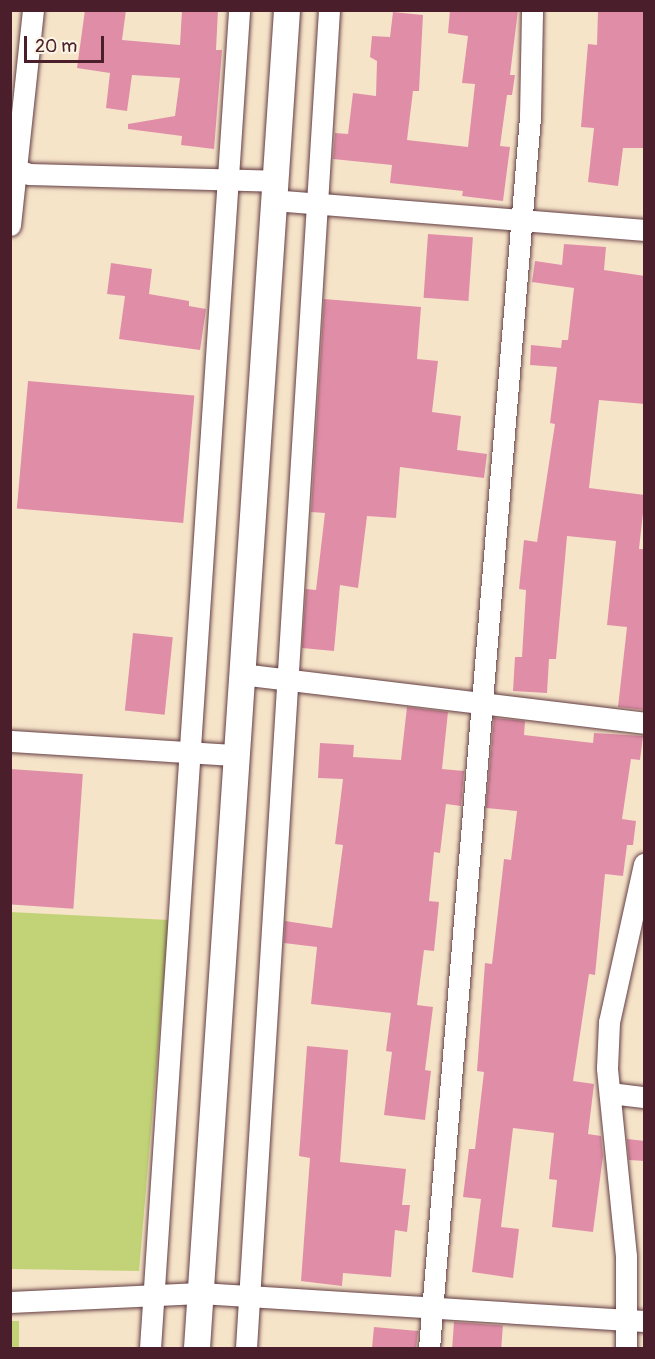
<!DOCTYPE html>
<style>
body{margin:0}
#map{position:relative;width:655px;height:1359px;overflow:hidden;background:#f6e4c9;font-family:Pangolin,sans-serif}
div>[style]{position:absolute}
.green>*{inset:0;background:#c1d376;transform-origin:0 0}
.building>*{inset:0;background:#e08ea8;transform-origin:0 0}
.roads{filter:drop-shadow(0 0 2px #643d43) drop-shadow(0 0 2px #643d43)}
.minor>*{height:21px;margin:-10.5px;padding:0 10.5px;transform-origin:10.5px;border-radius:10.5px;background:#fff}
.tertiary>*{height:26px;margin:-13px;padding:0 13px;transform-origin:13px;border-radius:13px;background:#fff}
span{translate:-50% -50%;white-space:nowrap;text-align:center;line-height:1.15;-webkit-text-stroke:5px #fcf5e5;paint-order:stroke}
.frame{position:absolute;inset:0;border:12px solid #4a1f2b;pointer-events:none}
.scale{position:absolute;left:24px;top:36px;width:80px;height:27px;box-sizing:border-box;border:3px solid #4a1f2b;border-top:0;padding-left:8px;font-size:18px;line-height:21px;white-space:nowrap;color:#4a1f2b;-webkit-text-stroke:4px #fcf5e5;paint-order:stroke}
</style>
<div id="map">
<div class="green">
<div style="clip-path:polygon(10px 912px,169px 920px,139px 1271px,11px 1269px)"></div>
<div style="left:11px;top:1321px;width:8px;height:27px"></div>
</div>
<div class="building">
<div style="clip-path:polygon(85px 10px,126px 10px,122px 40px,180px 45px,182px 10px,218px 10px,216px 50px,222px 50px,214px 149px,181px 145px,182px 136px,128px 129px,128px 124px,175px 116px,180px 78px,132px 75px,127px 111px,106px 108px,110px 73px,77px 68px)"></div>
<div style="clip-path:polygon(450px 10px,518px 10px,510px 75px,515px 75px,512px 95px,507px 95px,500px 146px,510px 147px,503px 201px,462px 196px,463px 191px,390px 183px,392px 165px,333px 159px,335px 133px,348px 134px,353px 93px,376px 96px,377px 61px,370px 57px,372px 36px,390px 37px,393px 12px,423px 15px,419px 91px,413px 91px,407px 140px,468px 147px,475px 84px,462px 83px,468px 36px,448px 33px)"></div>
<div style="clip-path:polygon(598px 10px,645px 10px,645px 148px,623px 148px,618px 186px,588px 182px,594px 128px,581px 127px,588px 44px,597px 45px)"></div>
<div style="left:428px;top:234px;width:45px;height:64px;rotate:4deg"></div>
<div style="clip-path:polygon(564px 244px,606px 247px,604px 270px,645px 276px,645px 404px,599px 400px,589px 488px,645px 495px,639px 549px,645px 549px,645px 710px,618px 707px,627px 627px,607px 625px,616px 541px,567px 536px,556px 659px,549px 659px,547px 693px,513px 691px,515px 657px,522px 657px,526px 590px,519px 589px,524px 540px,537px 542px,555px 424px,550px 423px,557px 367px,530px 365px,531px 345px,561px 348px,562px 340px,568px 340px,574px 288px,532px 282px,535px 261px,562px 265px)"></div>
<div style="clip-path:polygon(111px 263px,152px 269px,149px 294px,189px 301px,189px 306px,206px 309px,200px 350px,119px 339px,125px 296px,107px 294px)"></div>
<div style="clip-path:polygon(324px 299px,421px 307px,417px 359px,438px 361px,432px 412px,461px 416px,457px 450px,487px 454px,484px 478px,400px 467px,396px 518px,367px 516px,358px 588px,340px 585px,334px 651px,302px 648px,306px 589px,316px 590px,325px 513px,311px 512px)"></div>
<div style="left:28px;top:381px;width:167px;height:128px;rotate:5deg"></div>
<div style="left:133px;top:633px;width:40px;height:78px;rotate:6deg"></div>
<div style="clip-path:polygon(407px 707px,448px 712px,442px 769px,464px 771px,461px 806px,446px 804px,440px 853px,434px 852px,429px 901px,439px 902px,434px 951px,424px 950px,417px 1005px,433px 1007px,425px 1070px,431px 1071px,425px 1120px,384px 1115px,392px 1052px,386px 1051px,391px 1013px,311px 1004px,317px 947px,284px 943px,285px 921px,332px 928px,343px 845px,335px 844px,343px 779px,318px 778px,320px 743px,354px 745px,353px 757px,401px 760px)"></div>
<div style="clip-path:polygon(494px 718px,525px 721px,524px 735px,593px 743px,594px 733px,643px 736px,640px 760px,631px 759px,622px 819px,636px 821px,633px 845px,627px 845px,623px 876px,605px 874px,595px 975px,589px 974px,573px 1081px,594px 1084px,588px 1134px,601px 1136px,603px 1156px,593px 1232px,552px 1227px,557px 1180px,549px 1179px,554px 1133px,513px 1128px,501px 1227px,519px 1229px,513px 1278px,472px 1272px,481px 1199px,463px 1197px,469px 1149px,475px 1149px,484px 1072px,477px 1071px,485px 963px,492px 964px,504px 859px,511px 860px,517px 811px,486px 808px)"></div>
<div style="left:10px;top:769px;width:73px;height:135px;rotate:4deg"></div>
<div style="clip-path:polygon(307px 1046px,348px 1050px,340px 1162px,406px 1169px,402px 1205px,410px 1205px,407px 1232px,395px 1230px,391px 1277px,343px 1273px,342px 1286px,301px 1281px,310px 1158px,299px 1156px)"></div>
<div style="clip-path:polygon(627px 1139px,645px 1141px,645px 1161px,629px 1160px)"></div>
<div style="left:454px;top:1322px;width:49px;height:26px;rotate:4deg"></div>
<div style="clip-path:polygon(374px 1327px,418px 1331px,416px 1348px,372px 1348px)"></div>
</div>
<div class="roads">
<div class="minor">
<div style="left:10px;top:167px;width:20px;rotate:20deg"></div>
<div style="left:29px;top:174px;width:245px;rotate:1.6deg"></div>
<div style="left:272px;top:200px;width:373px;rotate:4.6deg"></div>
<div style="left:10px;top:225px;width:216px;rotate:-83.9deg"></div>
<div style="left:241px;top:674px;width:406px;rotate:6.9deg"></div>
<div style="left:10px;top:741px;width:225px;rotate:3.6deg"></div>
<div style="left:610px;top:1093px;width:34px;rotate:7deg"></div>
<div style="left:10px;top:1302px;width:190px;rotate:-2.7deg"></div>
<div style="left:200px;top:1293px;width:445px;rotate:3.6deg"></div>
<div style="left:150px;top:1348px;width:1341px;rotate:-86.19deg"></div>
<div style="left:246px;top:1348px;width:1341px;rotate:-86.45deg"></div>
<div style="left:429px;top:1348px;width:1235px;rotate:-85.31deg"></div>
<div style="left:530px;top:117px;width:107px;rotate:-88.9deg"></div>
<div style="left:626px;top:1348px;width:92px;rotate:-90deg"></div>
<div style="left:626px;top:1256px;width:189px;rotate:-95.8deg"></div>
<div style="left:607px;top:1068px;width:46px;rotate:-87.5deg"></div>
<div style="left:609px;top:1022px;width:162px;rotate:-77.5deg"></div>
</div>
<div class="tertiary">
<div style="left:197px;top:1348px;width:1341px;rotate:-86.15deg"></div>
</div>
</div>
<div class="frame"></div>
<div class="scale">20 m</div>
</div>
